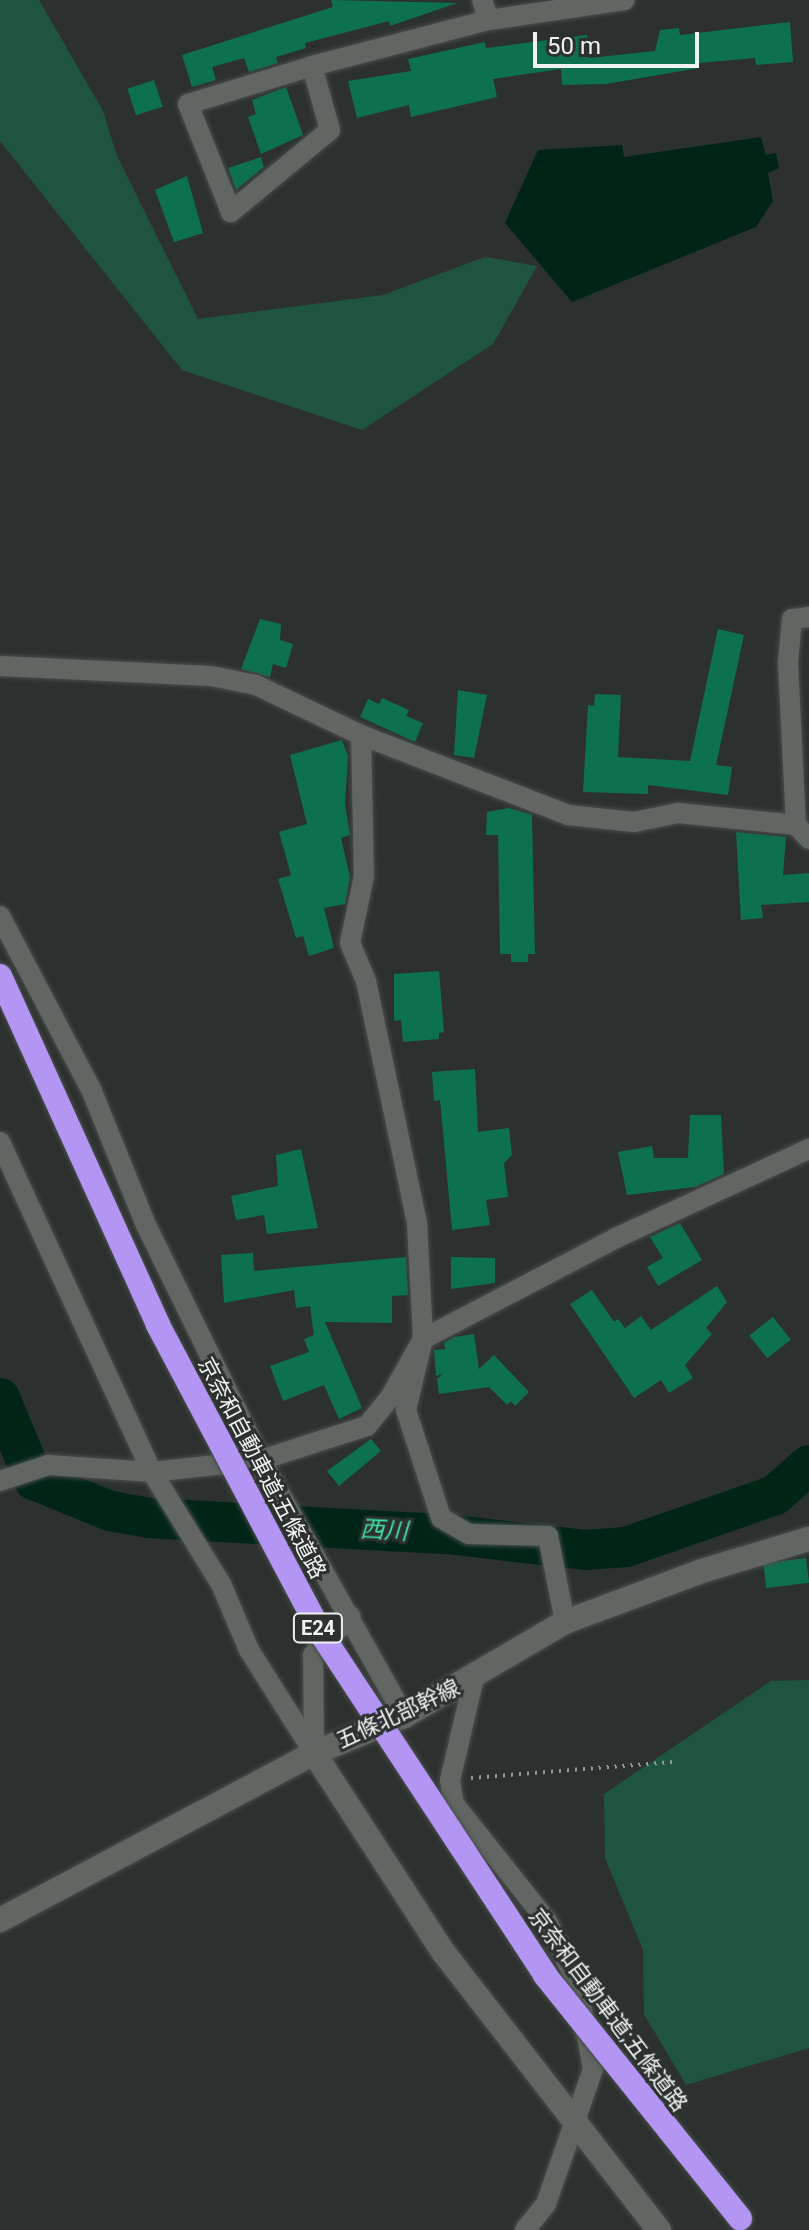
<!DOCTYPE html>
<meta charset="utf-8">
<style>
body{margin:0}
#map{position:relative;width:809px;height:2230px;overflow:hidden;background:#2c312f;font-family:Roboto,"Noto Sans JP",sans-serif}
div>[style]{position:absolute}
.green>*{inset:0;background:#1f553f}
.water>*{inset:0;background:#002517}
.river>*{height:40px;margin:-20px;padding:0 20px;transform-origin:20px;border-radius:20px;background:#002517}
.building>*{inset:0;background:#0d7150;transform-origin:0 0}
.path>*{height:4px;margin-top:-2px;transform-origin:0;background:repeating-linear-gradient(90deg,#939795 0 2px,transparent 0 8px)}
.roads{filter:drop-shadow(0 0 2px #494d4b) drop-shadow(0 0 2px #494d4b)}
.minor>*{height:20px;margin:-10px;padding:0 10px;transform-origin:10px;border-radius:10px;background:#616663}
.tertiary>*{height:24px;margin:-12px;padding:0 12px;transform-origin:12px;border-radius:12px;background:#616663}
.bridges{filter:drop-shadow(0 0 2px #494d4b) drop-shadow(0 0 2px #494d4b)}
.motorway-bridge>*{height:24px;margin:-12px;padding:0 12px;transform-origin:12px;border-radius:12px;background:#b395f4}
span{translate:-50% -50%;white-space:nowrap;text-align:center;line-height:1.15;-webkit-text-stroke:6px #2c312f;paint-order:stroke}
.shield-label span{padding:2px 6px;background:#2c312f;border:2px solid;border-radius:6px;-webkit-text-stroke-width:0}
.shield-label{font-size:20px;color:#eff2f0;font-weight:700}
.street-label{font-size:22px;color:#eff2f0}
.water-label{font-size:24px;color:#3fe0a4;font-style:italic}
.scale{position:absolute;left:533px;top:32px;width:166px;height:36px;box-sizing:border-box;border:4px solid #eff2f0;border-top:0;padding-left:10px;font-size:24px;line-height:28px;white-space:nowrap;color:#eff2f0;-webkit-text-stroke:6px #2c312f;paint-order:stroke}
</style>
<div id="map">
<div class="green">
<div style="clip-path:polygon(0 0,39px 0,103px 111px,117px 156px,198px 319px,383px 295px,485px 257px,537px 266px,493px 344px,362px 430px,182px 370px,0 141px)"></div>
<div style="clip-path:polygon(809px 1680px,809px 2048px,686px 2085px,644px 2014px,643px 1950px,605px 1858px,604px 1794px,771px 1681px)"></div>
</div>
<div class="water">
<div style="clip-path:polygon(761px 137px,766px 155px,776px 153px,779px 168px,768px 173px,773px 201px,756px 227px,572px 302px,505px 223px,538px 150px,622px 145px,624px 157px)"></div>
</div>
<div class="river">
<div style="left:0;top:1398px;width:89px;rotate:67.5deg"></div>
<div style="left:34px;top:1480px;width:82px;rotate:22.2deg"></div>
<div style="left:110px;top:1511px;width:39px;rotate:10deg"></div>
<div style="left:148px;top:1518px;width:299px;rotate:3.1deg"></div>
<div style="left:447px;top:1534px;width:139px;rotate:6.6deg"></div>
<div style="left:585px;top:1550px;width:41px;rotate:-4.2deg"></div>
<div style="left:626px;top:1547px;width:158px;rotate:-19.2deg"></div>
<div style="left:775px;top:1495px;width:45px;rotate:-41.4deg"></div>
</div>
<div class="building">
<div style="clip-path:polygon(331px 0,457px 3px,390px 26px,389px 21px,305px 43px,306px 48px,276px 57px,278px 63px,249px 72px,244px 58px,212px 67px,216px 80px,192px 87px,182px 55px,333px 7px)"></div>
<div style="clip-path:polygon(790px 22px,793px 62px,756px 65px,755px 58px,699px 63px,699px 68px,606px 84px,562px 85px,561px 69px,493px 79px,497px 97px,411px 117px,409px 105px,357px 118px,348px 81px,411px 71px,408px 59px,485px 42px,486px 48px,587px 35px,589px 58px,655px 51px,660px 30px,679px 28px,680px 35px)"></div>
<div style="left:154px;top:80px;width:28px;height:28px;rotate:72deg"></div>
<div style="clip-path:polygon(286px 87px,303px 135px,261px 154px,248px 117px,256px 114px,252px 100px)"></div>
<div style="clip-path:polygon(261px 157px,264px 167px,236px 190px,228px 168px)"></div>
<div style="clip-path:polygon(187px 176px,203px 233px,174px 242px,155px 190px)"></div>
<div style="clip-path:polygon(260px 619px,281px 624px,280px 640px,293px 644px,286px 668px,273px 664px,270px 677px,241px 669px)"></div>
<div style="clip-path:polygon(718px 629px,744px 635px,716px 765px,732px 767px,728px 795px,648px 785px,648px 794px,583px 792px,588px 705px,594px 706px,595px 694px,621px 695px,618px 757px,690px 761px)"></div>
<div style="clip-path:polygon(458px 690px,487px 695px,474px 758px,454px 755px)"></div>
<div style="clip-path:polygon(382px 698px,409px 710px,406px 716px,423px 723px,415px 742px,360px 717px,368px 699px,379px 704px)"></div>
<div style="clip-path:polygon(342px 740px,348px 756px,345px 804px,350px 835px,341px 838px,350px 877px,345px 904px,324px 908px,334px 948px,309px 956px,303px 936px,296px 938px,278px 879px,291px 875px,279px 832px,307px 824px,290px 755px)"></div>
<div style="clip-path:polygon(509px 808px,532px 815px,535px 954px,528px 954px,528px 962px,511px 962px,511px 954px,500px 954px,498px 835px,486px 835px,487px 812px)"></div>
<div style="clip-path:polygon(736px 832px,786px 837px,783px 875px,809px 873px,809px 902px,761px 905px,763px 918px,741px 920px)"></div>
<div style="clip-path:polygon(439px 971px,444px 1032px,439px 1033px,439px 1039px,403px 1042px,401px 1020px,394px 1021px,394px 974px)"></div>
<div style="clip-path:polygon(475px 1069px,478px 1132px,509px 1128px,512px 1155px,504px 1163px,508px 1197px,486px 1200px,490px 1225px,452px 1230px,440px 1100px,434px 1101px,432px 1072px)"></div>
<div style="clip-path:polygon(690px 1115px,721px 1115px,724px 1174px,695px 1187px,627px 1195px,618px 1152px,652px 1146px,654px 1158px,688px 1158px)"></div>
<div style="clip-path:polygon(301px 1149px,318px 1228px,267px 1234px,264px 1215px,236px 1220px,231px 1196px,278px 1186px,276px 1155px)"></div>
<div style="clip-path:polygon(680px 1223px,702px 1260px,658px 1286px,647px 1267px,663px 1258px,650px 1237px)"></div>
<div style="clip-path:polygon(253px 1253px,254px 1271px,406px 1257px,408px 1295px,392px 1296px,392px 1323px,325px 1322px,362px 1408px,339px 1419px,324px 1385px,283px 1401px,270px 1366px,309px 1352px,304px 1339px,314px 1335px,310px 1306px,296px 1308px,294px 1290px,224px 1303px,221px 1255px)"></div>
<div style="clip-path:polygon(451px 1257px,495px 1258px,495px 1283px,451px 1289px)"></div>
<div style="clip-path:polygon(717px 1286px,727px 1302px,706px 1328px,712px 1334px,685px 1365px,693px 1378px,669px 1393px,661px 1380px,634px 1398px,570px 1304px,592px 1290px,614px 1322px,618px 1319px,625px 1328px,641px 1316px,651px 1330px)"></div>
<div style="left:773px;top:1317px;width:29px;height:30px;rotate:52deg"></div>
<div style="clip-path:polygon(474px 1334px,479px 1369px,494px 1355px,529px 1392px,515px 1406px,511px 1401px,507px 1405px,489px 1387px,439px 1394px,437px 1379px,443px 1373px,436px 1376px,434px 1350px,445px 1349px,444px 1343px,454px 1337px)"></div>
<div style="clip-path:polygon(371px 1439px,381px 1451px,339px 1486px,327px 1471px)"></div>
<div style="left:806px;top:1558px;width:25px;height:43px;rotate:83deg"></div>
</div>
<div class="path">
<div style="left:471px;top:1778px;width:206px;rotate:-4.5deg"></div>
</div>
<div class="roads">
<div class="minor">
<div style="left:482px;top:0;width:21px;rotate:71deg"></div>
<div style="left:312px;top:66px;width:66px;rotate:74.3deg"></div>
<div style="left:330px;top:130px;width:129px;rotate:140.4deg"></div>
<div style="left:231px;top:212px;width:116px;rotate:-111.7deg"></div>
<div style="left:188px;top:104px;width:130px;rotate:-17deg"></div>
<div style="left:312px;top:66px;width:183px;rotate:-14.6deg"></div>
<div style="left:489px;top:20px;width:137px;rotate:-8.4deg"></div>
<div style="left:809px;top:617px;width:17px;rotate:173deg"></div>
<div style="left:792px;top:619px;width:43px;rotate:95.3deg"></div>
<div style="left:788px;top:662px;width:163px;rotate:87.2deg"></div>
<div style="left:796px;top:825px;width:19px;rotate:47deg"></div>
<div style="left:0;top:666px;width:211px;rotate:2.7deg"></div>
<div style="left:211px;top:676px;width:46px;rotate:11.3deg"></div>
<div style="left:256px;top:685px;width:116px;rotate:25.5deg"></div>
<div style="left:361px;top:735px;width:222px;rotate:21.1deg"></div>
<div style="left:568px;top:815px;width:66px;rotate:6.1deg"></div>
<div style="left:634px;top:822px;width:45px;rotate:-11.6deg"></div>
<div style="left:678px;top:813px;width:119px;rotate:5.8deg"></div>
<div style="left:361px;top:735px;width:141px;rotate:88.8deg"></div>
<div style="left:364px;top:876px;width:68px;rotate:101.8deg"></div>
<div style="left:350px;top:943px;width:41px;rotate:67.2deg"></div>
<div style="left:366px;top:981px;width:247px;rotate:78.1deg"></div>
<div style="left:417px;top:1223px;width:116px;rotate:87deg"></div>
<div style="left:423px;top:1339px;width:73px;rotate:103.5deg"></div>
<div style="left:406px;top:1410px;width:114px;rotate:72deg"></div>
<div style="left:441px;top:1518px;width:32px;rotate:30deg"></div>
<div style="left:469px;top:1534px;width:79px;rotate:1.5deg"></div>
<div style="left:548px;top:1536px;width:88px;rotate:78.8deg"></div>
<div style="left:0;top:916px;width:195px;rotate:62.3deg"></div>
<div style="left:91px;top:1089px;width:147px;rotate:68deg"></div>
<div style="left:146px;top:1225px;width:262px;rotate:63.9deg"></div>
<div style="left:261px;top:1460px;width:293px;rotate:60.8deg"></div>
<div style="left:0;top:1142px;width:363px;rotate:65.3deg"></div>
<div style="left:152px;top:1472px;width:132px;rotate:58.4deg"></div>
<div style="left:221px;top:1584px;width:72px;rotate:67deg"></div>
<div style="left:249px;top:1650px;width:122px;rotate:57.7deg"></div>
<div style="left:0;top:1481px;width:51px;rotate:-18.4deg"></div>
<div style="left:48px;top:1465px;width:104px;rotate:3.9deg"></div>
<div style="left:152px;top:1472px;width:110px;rotate:-6.3deg"></div>
<div style="left:261px;top:1460px;width:111px;rotate:-17.8deg"></div>
<div style="left:367px;top:1426px;width:36px;rotate:-51deg"></div>
<div style="left:390px;top:1398px;width:68px;rotate:-60.8deg"></div>
<div style="left:423px;top:1339px;width:218px;rotate:-27.6deg"></div>
<div style="left:616px;top:1238px;width:213px;rotate:-24.8deg"></div>
<div style="left:474px;top:1678px;width:105px;rotate:103.2deg"></div>
<div style="left:450px;top:1780px;width:24px;rotate:81deg"></div>
<div style="left:454px;top:1804px;width:149px;rotate:51.5deg"></div>
<div style="left:547px;top:1921px;width:69px;rotate:64.2deg"></div>
<div style="left:577px;top:1983px;width:87px;rotate:79.5deg"></div>
<div style="left:593px;top:2069px;width:143px;rotate:109.2deg"></div>
<div style="left:546px;top:2204px;width:33px;rotate:129deg"></div>
<div style="left:314px;top:1749px;width:94px;rotate:-90.6deg"></div>
<div style="left:313px;top:1655px;width:54px;rotate:-45.7deg"></div>
</div>
<div class="tertiary">
<div style="left:314px;top:1753px;width:239px;rotate:57deg"></div>
<div style="left:444px;top:1953px;width:351px;rotate:52.2deg"></div>
<div style="left:0;top:1920px;width:356px;rotate:-28deg"></div>
<div style="left:314px;top:1753px;width:97px;rotate:-22.3deg"></div>
<div style="left:404px;top:1716px;width:186px;rotate:-30.3deg"></div>
<div style="left:565px;top:1622px;width:149px;rotate:-20.4deg"></div>
<div style="left:705px;top:1570px;width:109px;rotate:-16.6deg"></div>
</div>
</div>
<div class="bridges">
<div class="motorway-bridge">
<div style="left:0;top:976px;width:383px;rotate:65.6deg"></div>
<div style="left:158px;top:1325px;width:351px;rotate:62.1deg"></div>
<div style="left:322px;top:1635px;width:407px;rotate:56.7deg"></div>
<div style="left:545px;top:1975px;width:312px;rotate:51.3deg"></div>
</div>
</div>
<div class="shield-label">
<span style="left:318px;top:1628px">E24</span>
</div>
<div class="street-label">
<span style="left:262px;top:1468px;rotate:62deg">京奈和自動車道;五條道路</span>
<span style="left:398px;top:1714px;rotate:-25deg">五條北部幹線</span>
<span style="left:608px;top:2010px;rotate:53deg">京奈和自動車道;五條道路</span>
</div>
<div class="water-label">
<span style="left:384px;top:1531px;rotate:3deg">西川</span>
</div>
<div class="scale">50 m</div>
</div>
